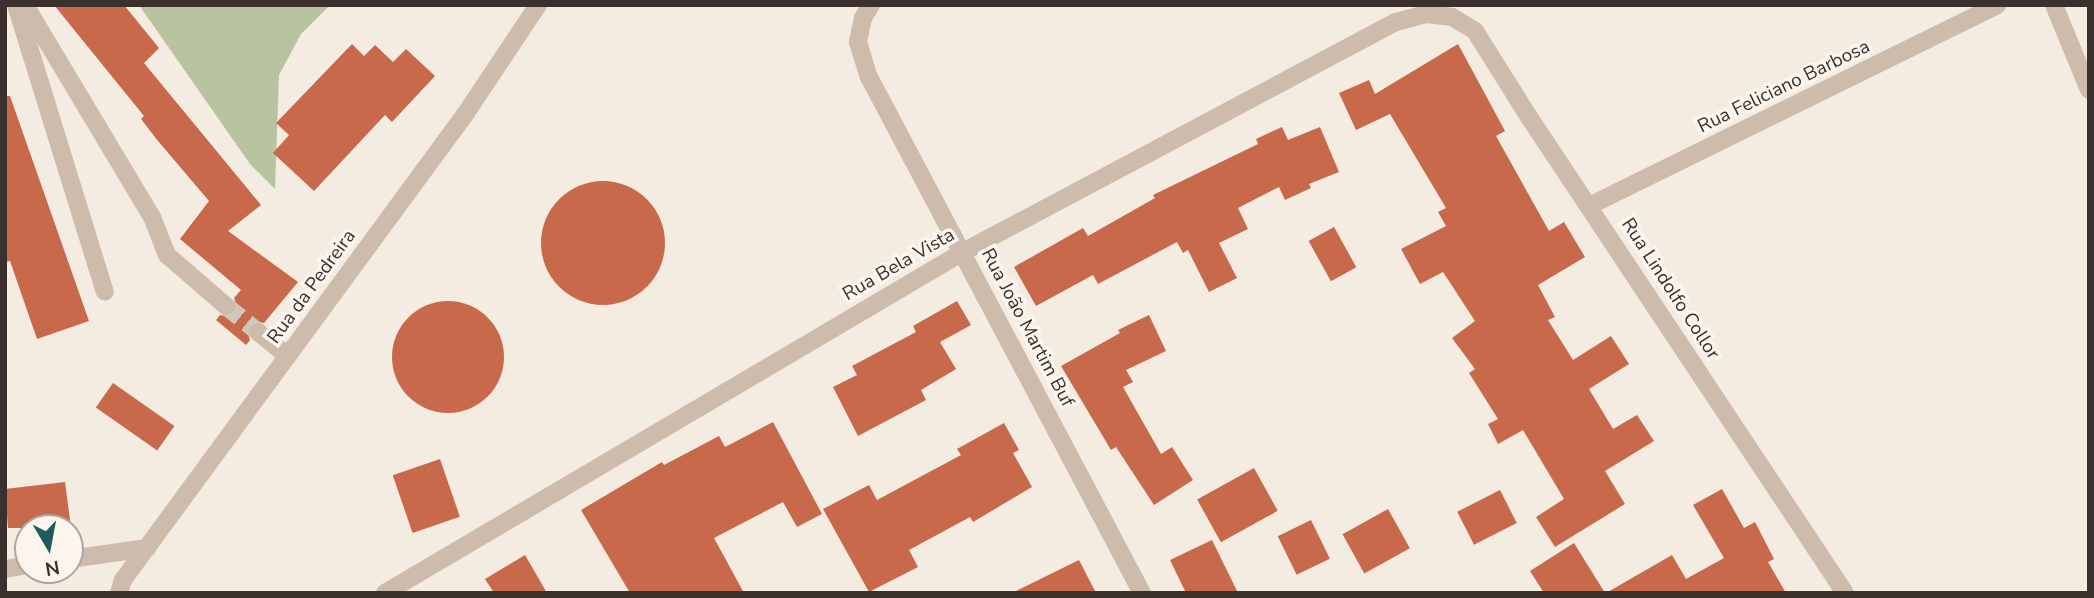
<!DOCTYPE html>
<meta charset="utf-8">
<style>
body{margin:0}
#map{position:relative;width:2094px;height:598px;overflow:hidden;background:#f4ebe1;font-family:"Nunito Sans",sans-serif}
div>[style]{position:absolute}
.green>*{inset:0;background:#b8c4a0}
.building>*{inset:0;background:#c8694b;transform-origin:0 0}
.round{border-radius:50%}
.minor-tunnel>*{height:18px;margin-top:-9px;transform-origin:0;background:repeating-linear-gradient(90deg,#cfc6bd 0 18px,transparent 0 27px)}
.minor>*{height:18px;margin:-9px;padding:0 9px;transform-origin:9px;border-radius:9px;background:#cdbbac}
span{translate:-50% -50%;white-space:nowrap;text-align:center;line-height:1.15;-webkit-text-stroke:7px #fbf5ee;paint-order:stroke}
.street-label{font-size:19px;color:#3b302b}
.frame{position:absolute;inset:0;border:7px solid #3b302b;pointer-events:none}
.north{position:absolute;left:14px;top:514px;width:70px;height:70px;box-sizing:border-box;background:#fbf5ee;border:2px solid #aea6a0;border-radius:50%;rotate:170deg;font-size:19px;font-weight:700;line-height:28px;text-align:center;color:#3b302b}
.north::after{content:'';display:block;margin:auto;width:24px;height:32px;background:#1f5a5e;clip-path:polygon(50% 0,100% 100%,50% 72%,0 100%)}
</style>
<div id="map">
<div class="green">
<div style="clip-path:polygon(139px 5px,330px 5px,301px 34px,279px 75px,275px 189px,250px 164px)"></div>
</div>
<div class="building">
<div style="clip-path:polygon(54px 5px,124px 5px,159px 48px,144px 63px,261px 205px,228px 231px,298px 282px,264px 323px,255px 321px,250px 324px,247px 331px,250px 340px,246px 345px,216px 320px,220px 315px,229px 317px,235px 313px,237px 307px,234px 298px,241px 290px,180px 239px,209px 201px,158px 141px,141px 119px,144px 116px)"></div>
<div style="clip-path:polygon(352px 44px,364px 56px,375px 45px,393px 62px,406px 49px,435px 76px,392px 122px,385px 115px,314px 191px,273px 153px,289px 135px,276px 123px)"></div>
<div style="clip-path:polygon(1458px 44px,1505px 131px,1496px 136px,1549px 231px,1564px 222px,1585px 257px,1538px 285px,1555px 317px,1548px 320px,1573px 360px,1611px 336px,1629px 364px,1589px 389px,1613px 429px,1637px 415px,1654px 441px,1605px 471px,1625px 504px,1555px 547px,1536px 517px,1564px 499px,1523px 430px,1498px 444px,1488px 424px,1498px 419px,1469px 373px,1475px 369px,1452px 338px,1475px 321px,1443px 272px,1420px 284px,1401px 249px,1446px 226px,1438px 212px,1446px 208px,1390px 114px,1356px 130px,1339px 93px,1369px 80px,1375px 94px)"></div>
<div style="clip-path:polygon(5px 96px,10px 96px,89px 321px,37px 339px,10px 261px,5px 262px)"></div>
<div style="clip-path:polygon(1282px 127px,1288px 140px,1320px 127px,1339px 172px,1309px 184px,1311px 188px,1285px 200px,1279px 187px,1238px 208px,1248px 229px,1219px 243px,1237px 278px,1209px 292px,1188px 250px,1183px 253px,1177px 242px,1098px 284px,1093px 275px,1036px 306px,1014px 267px,1083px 228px,1088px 236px,1155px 198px,1153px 195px,1258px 144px,1256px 139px)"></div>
<div class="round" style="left:541px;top:181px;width:124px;height:124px"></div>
<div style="left:1334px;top:227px;width:46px;height:29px;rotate:61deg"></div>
<div class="round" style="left:392px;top:301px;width:112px;height:112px"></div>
<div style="clip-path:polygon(957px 301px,971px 325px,940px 342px,956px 369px,921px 390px,926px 400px,858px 436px,833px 387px,857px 375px,852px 366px,916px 332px,913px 326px)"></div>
<div style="clip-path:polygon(1149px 315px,1166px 351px,1126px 370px,1133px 382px,1123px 387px,1161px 454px,1172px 447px,1193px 480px,1154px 505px,1116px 447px,1111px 450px,1061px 366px,1120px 333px,1118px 330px)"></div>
<div style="left:113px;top:383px;width:75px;height:30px;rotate:35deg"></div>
<div style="clip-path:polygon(773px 422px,822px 514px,797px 527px,783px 502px,714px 538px,744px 593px,630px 593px,581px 510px,662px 462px,664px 465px,719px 436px,725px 447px)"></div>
<div style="clip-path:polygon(1004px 423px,1019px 450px,1013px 453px,1032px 487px,973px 522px,970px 517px,909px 550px,918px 567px,869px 592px,823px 509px,869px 485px,877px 500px,961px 455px,957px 449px)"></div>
<div style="left:440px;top:459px;width:61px;height:50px;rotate:71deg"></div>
<div style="left:1254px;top:468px;width:49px;height:65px;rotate:61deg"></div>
<div style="clip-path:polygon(65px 482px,71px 528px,8px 528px,5px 489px)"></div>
<div style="clip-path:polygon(1722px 489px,1744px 528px,1755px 522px,1774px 559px,1768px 562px,1786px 593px,1606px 593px,1672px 555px,1686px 579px,1724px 558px,1693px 505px)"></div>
<div style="left:1500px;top:490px;width:37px;height:48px;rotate:63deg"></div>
<div style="left:1388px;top:509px;width:45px;height:52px;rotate:61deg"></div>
<div style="left:1311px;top:520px;width:43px;height:37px;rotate:64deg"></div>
<div style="clip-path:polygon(1212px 540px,1238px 593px,1186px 593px,1170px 560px)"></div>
<div style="clip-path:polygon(1574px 543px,1605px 593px,1544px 593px,1530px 571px)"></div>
<div style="clip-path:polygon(525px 555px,547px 593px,494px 593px,485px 579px)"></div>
<div style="clip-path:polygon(1079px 560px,1096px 593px,1012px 593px)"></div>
</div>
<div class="minor-tunnel">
<div style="left:226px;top:306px;width:41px;rotate:39.1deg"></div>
</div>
<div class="minor">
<div style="left:16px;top:5px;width:300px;rotate:72.8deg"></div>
<div style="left:25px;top:5px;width:247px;rotate:59.1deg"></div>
<div style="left:152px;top:217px;width:41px;rotate:68.5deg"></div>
<div style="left:167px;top:255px;width:78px;rotate:40.8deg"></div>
<div style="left:871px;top:5px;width:15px;rotate:122deg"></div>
<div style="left:863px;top:18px;width:25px;rotate:102deg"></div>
<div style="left:858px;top:42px;width:37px;rotate:73deg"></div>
<div style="left:869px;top:77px;width:584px;rotate:62.12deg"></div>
<div style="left:2054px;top:5px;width:92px;rotate:67.6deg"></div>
<div style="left:1589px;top:206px;width:455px;rotate:-26.2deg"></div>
<div style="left:258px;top:332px;width:38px;rotate:39deg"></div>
<div style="left:70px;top:559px;width:78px;rotate:-8.1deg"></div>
<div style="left:5px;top:569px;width:23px;rotate:-10deg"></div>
<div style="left:119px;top:593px;width:14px;rotate:-73deg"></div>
<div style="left:123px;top:580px;width:579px;rotate:-53.7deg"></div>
<div style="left:466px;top:113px;width:130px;rotate:-56.3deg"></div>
<div style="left:385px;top:593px;width:671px;rotate:-30.54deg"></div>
<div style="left:963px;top:252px;width:490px;rotate:-28deg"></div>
<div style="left:1396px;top:22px;width:30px;rotate:-15deg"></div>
<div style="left:1425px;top:14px;width:27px;rotate:6deg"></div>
<div style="left:1452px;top:17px;width:27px;rotate:31deg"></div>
<div style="left:1475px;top:31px;width:102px;rotate:57.9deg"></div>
<div style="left:1529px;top:117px;width:571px;rotate:56.42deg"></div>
</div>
<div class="street-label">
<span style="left:1784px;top:87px;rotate:-26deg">Rua Feliciano Barbosa</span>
<span style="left:899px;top:265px;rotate:-30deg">Rua Bela Vista</span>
<span style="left:312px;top:287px;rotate:-54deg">Rua da Pedreira</span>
<span style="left:1670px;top:289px;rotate:57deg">Rua Lindolfo Collor</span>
<span style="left:1027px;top:328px;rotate:62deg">Rua João Martim Buf</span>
</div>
<div class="frame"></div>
<div class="north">N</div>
</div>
